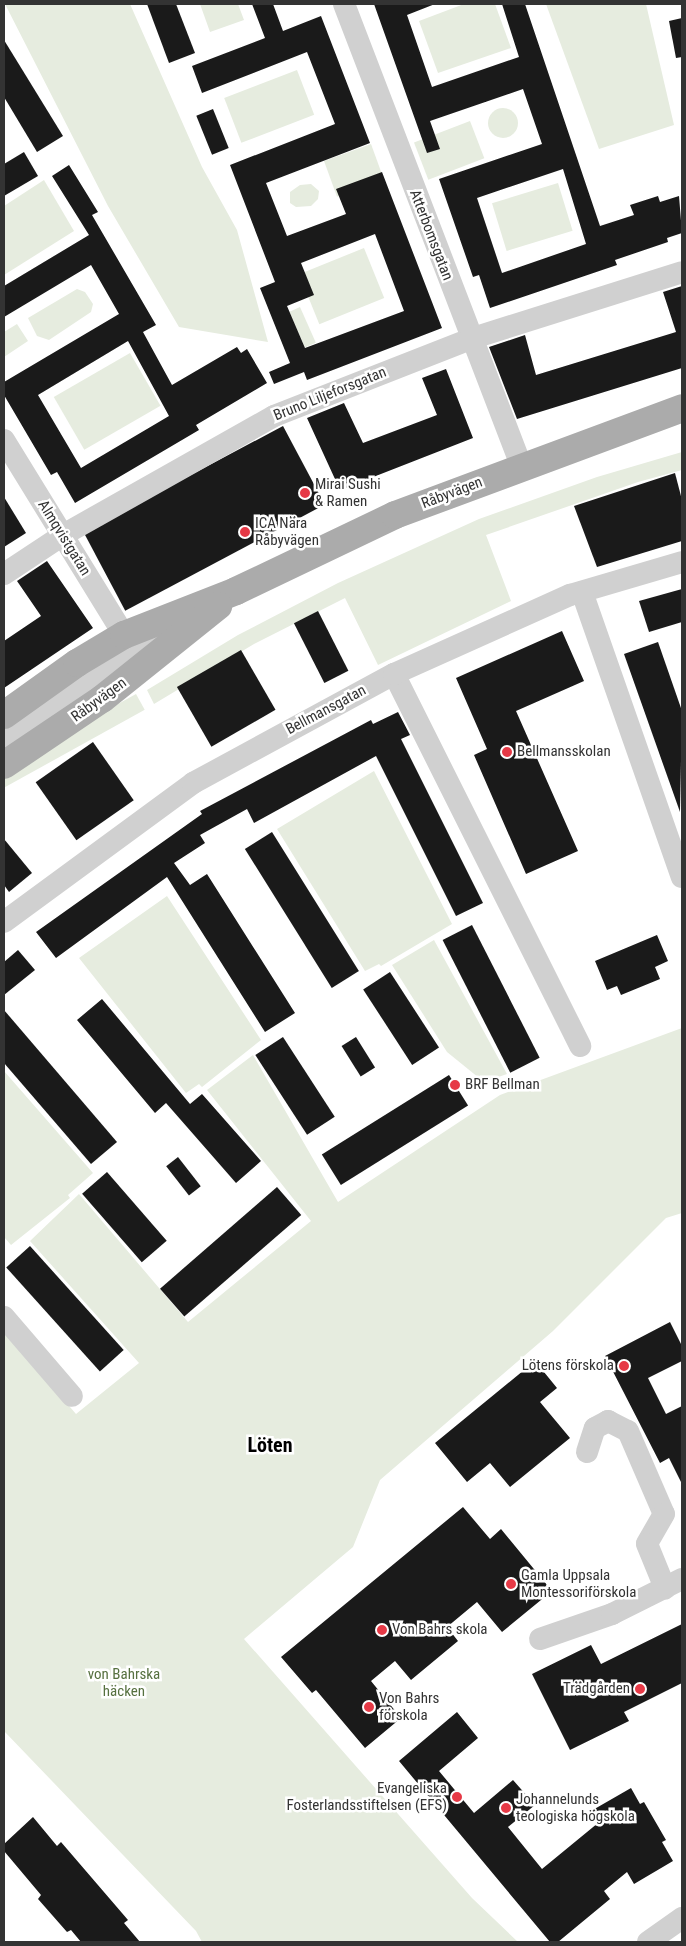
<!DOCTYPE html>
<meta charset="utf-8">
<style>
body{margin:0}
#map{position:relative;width:686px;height:1946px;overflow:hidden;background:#fff;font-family:"Roboto Condensed",sans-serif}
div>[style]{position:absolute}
.green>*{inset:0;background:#e6ecdf;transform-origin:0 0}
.round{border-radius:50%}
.building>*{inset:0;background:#1a1a1a;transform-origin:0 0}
.minor>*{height:22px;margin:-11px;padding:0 11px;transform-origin:11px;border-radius:11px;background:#d0d0d0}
.major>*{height:28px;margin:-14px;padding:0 14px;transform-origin:14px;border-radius:14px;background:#ababab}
.dots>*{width:14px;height:14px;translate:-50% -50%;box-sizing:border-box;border:2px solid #fff;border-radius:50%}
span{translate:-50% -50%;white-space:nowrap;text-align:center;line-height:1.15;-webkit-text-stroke:5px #fff;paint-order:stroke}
.street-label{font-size:15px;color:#333}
.poi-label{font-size:15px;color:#333}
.left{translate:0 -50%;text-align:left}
.right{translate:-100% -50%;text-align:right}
.park-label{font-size:15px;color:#56703f}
.district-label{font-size:20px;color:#000;font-weight:700}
.frame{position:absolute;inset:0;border:5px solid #333;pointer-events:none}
</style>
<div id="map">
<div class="green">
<div style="clip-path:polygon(5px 4px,130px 4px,202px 167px,237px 230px,268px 342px,179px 327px,108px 206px)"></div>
<div style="clip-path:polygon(200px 4px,238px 4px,244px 20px,210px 32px)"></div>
<div style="clip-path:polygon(464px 4px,495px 4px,511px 48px,438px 73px,419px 21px)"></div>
<div style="clip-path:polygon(546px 4px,646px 4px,674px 125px,599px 149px)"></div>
<div style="left:297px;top:70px;width:48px;height:78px;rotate:69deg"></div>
<div class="round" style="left:488px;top:108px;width:30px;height:30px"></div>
<div style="left:470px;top:121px;width:40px;height:60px;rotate:69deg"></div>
<div style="left:371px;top:144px;width:38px;height:50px;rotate:70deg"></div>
<div style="clip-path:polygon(44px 180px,74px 231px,4px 275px,4px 206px)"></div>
<div style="left:558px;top:183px;width:50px;height:69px;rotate:73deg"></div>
<div style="clip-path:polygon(311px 184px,319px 191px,318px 199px,311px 206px,296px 207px,290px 203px,290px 192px,300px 185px)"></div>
<div style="left:364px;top:248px;width:54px;height:70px;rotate:68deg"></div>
<div style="clip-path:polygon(77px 289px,85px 292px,93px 304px,91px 312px,49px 340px,37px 336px,28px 318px)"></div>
<div style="left:300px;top:307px;width:39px;height:12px;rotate:66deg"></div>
<div style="clip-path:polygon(17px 324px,28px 341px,4px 357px,4px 332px)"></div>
<div style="left:130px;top:353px;width:61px;height:88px;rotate:60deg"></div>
<div style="clip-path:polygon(682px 452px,682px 470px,638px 482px,486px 535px,511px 601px,378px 665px,345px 598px,254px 644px,154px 704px,147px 690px,238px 635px,338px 583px,479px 519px,597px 477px)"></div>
<div style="left:136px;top:694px;width:18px;height:161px;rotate:61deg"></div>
<div style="clip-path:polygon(374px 771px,452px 924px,381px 966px,379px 964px,365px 971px,277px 829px)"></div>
<div style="clip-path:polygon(167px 896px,261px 1040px,202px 1087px,199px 1084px,186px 1093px,79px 958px)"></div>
<div style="clip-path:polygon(434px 940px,507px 1074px,484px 1082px,447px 1052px,392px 965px)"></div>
<div style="clip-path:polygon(682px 1028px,682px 1213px,666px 1218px,553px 1331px,380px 1480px,353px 1547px,244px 1639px,472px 1898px,518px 1942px,202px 1942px,196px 1931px,4px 1731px,4px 1330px,76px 1414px,139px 1363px,30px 1241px,79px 1194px,188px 1322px,311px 1221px,207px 1090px,253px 1055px,338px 1202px,500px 1095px)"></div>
<div style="clip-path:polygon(4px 1071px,93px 1173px,68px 1195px,70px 1198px,11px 1245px,4px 1237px)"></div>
</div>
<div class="building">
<div style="clip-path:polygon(147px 4px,176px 4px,195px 53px,169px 63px)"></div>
<div style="clip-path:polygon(evenodd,252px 4px,273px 4px,283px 31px,321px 16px,370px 143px,266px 183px,287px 236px,346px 214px,336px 189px,382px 172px,442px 328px,307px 380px,304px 372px,274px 384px,269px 372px,290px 363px,260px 288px,275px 282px,230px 165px,335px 124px,307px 52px,202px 93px,192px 66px,265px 38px,252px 4px,375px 234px,404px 311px,305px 348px,287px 306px,314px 295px,301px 263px,375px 234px)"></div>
<div style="clip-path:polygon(evenodd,374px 4px,435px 4px,407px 15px,432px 87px,519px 57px,502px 4px,525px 4px,600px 226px,634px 215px,630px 205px,658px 196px,660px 202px,679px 196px,682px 233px,667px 238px,668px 242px,615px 260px,617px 265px,490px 308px,479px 275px,473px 277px,439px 179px,542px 144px,523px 89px,430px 121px,440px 149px,427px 153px,374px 4px,563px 169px,586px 244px,502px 273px,477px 198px,563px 169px)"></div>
<div style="clip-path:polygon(682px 18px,682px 57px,676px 58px,669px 21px)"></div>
<div style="clip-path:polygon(4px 40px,63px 136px,37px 152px,4px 97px)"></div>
<div style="left:213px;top:109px;width:42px;height:18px;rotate:68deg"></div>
<div style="clip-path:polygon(24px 152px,38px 176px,4px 196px,4px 164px)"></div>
<div style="clip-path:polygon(evenodd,69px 165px,98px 212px,92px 215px,156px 325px,143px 332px,172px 385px,237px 347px,241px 353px,247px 349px,267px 383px,196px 425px,199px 430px,75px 503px,57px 472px,51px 475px,4px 395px,4px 382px,119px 314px,91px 265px,4px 317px,4px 286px,89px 235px,52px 176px,69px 165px,128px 341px,169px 416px,81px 468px,38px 395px,128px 341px)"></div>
<div style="clip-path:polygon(682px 286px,682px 368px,517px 419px,489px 347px,525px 335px,536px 375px,676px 332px,663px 292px)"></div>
<div style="clip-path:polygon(446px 369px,473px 438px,340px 490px,307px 418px,344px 403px,363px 443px,437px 415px,422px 378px)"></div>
<div style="left:283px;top:426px;width:89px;height:226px;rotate:62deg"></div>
<div style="clip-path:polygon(675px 473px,682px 500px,682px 541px,597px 567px,574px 506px)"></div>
<div style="clip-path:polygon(4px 497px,26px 533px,4px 547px)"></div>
<div style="clip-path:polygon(47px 561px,93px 628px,4px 688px,4px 641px,41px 616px,17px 581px)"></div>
<div style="clip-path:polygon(682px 589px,682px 622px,649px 632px,639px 601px)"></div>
<div style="left:318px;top:611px;width:67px;height:27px;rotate:63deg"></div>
<div style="clip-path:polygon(562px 631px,584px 681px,516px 711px,578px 851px,526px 874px,474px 755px,487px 749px,456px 678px)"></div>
<div style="clip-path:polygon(658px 642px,682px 711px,680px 812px,624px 654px)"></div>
<div style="left:241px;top:650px;width:69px;height:74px;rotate:60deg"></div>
<div style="clip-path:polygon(398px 712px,410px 735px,401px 739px,483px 903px,456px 916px,376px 756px,254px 823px,247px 809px,200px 835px,205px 843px,174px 863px,190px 885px,207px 874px,295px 1013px,265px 1032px,167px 877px,56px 958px,36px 932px,202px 814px,200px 811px,371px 720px,373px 724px)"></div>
<div style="left:93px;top:742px;width:71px;height:70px;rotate:55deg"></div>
<div style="left:272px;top:832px;width:164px;height:32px;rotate:58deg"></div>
<div style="clip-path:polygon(4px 839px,32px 873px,9px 892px,4px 885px)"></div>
<div style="left:472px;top:925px;width:149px;height:33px;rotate:63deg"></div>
<div style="clip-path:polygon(657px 935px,668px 961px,655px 967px,660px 979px,621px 995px,617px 986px,607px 990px,595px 961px)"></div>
<div style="clip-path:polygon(18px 950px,35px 970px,4px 995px,4px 962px)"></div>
<div style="left:390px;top:972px;width:90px;height:32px;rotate:57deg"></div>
<div style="clip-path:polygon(102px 999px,190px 1104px,202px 1094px,261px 1161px,236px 1183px,166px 1103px,155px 1113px,77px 1020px)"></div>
<div style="clip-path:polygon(4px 1010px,117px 1142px,91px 1164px,4px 1063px)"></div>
<div style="left:283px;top:1037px;width:95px;height:33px;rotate:57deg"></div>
<div style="left:356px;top:1037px;width:36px;height:17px;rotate:58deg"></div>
<div style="left:449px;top:1075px;width:36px;height:150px;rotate:58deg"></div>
<div style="left:178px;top:1157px;width:37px;height:15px;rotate:52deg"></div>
<div style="left:107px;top:1172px;width:91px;height:33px;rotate:49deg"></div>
<div style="left:277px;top:1187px;width:37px;height:155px;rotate:49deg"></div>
<div style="left:30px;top:1246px;width:140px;height:32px;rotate:48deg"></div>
<div style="clip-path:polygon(670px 1322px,682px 1346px,682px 1361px,648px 1378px,666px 1414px,682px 1406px,682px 1484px,669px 1458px,660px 1463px,605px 1356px)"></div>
<div style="clip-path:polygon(535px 1361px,557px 1388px,540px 1402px,570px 1438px,510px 1487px,490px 1463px,467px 1482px,435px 1443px)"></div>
<div style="clip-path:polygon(463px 1507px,490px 1539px,501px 1529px,552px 1591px,502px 1632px,477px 1602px,447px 1627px,458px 1641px,411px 1680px,395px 1661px,371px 1681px,401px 1718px,365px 1748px,316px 1690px,312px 1693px,281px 1657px)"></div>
<div style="clip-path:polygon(682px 1624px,682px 1683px,624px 1712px,629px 1721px,570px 1750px,532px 1674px,591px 1645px,601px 1664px)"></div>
<div style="clip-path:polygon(457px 1712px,478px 1738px,439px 1771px,474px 1813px,513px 1780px,535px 1805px,508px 1827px,542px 1869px,598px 1823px,591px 1811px,631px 1788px,640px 1804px,644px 1802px,666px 1840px,662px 1842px,673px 1861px,634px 1884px,627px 1872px,604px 1891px,610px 1899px,558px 1942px,550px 1942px,399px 1761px)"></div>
<div style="clip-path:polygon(33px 1817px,57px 1846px,61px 1842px,128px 1920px,124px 1923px,140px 1942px,81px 1942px,71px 1930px,67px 1932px,38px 1899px,41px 1895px,4px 1851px,4px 1844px)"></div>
</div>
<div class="minor">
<div style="left:344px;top:4px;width:495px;rotate:69deg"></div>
<div style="left:4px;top:440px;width:229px;rotate:58.4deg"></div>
<div style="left:4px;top:574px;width:71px;rotate:-33.5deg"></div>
<div style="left:63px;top:535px;width:242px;rotate:-29.4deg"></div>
<div style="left:274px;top:416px;width:211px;rotate:-21.4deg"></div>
<div style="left:470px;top:339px;width:222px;rotate:-17.5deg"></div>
<div style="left:582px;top:592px;width:302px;rotate:70.7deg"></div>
<div style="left:394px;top:674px;width:416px;rotate:63.4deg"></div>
<div style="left:4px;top:741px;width:132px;rotate:-34.5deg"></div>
<div style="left:113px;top:666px;width:69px;rotate:-31.4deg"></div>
<div style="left:4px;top:922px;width:235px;rotate:-36.3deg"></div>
<div style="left:193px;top:783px;width:229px;rotate:-28.5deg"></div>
<div style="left:394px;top:674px;width:193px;rotate:-24.2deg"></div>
<div style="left:570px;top:595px;width:117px;rotate:-16.4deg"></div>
<div style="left:4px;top:1317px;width:104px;rotate:49.3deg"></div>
<div style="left:587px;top:1452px;width:25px;rotate:-72deg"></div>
<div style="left:595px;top:1428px;width:15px;rotate:-28deg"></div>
<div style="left:608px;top:1421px;width:22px;rotate:27deg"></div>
<div style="left:628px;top:1431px;width:90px;rotate:66.6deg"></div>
<div style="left:664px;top:1514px;width:34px;rotate:120deg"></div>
<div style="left:647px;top:1544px;width:48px;rotate:67.8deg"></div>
<div style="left:540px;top:1639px;width:76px;rotate:-19.1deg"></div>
<div style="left:612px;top:1614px;width:78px;rotate:-26.6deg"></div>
<div style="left:648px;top:1942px;width:42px;rotate:-35.2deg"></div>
</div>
<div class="major">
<div style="left:4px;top:715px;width:90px;rotate:-35.5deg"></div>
<div style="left:77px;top:663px;width:55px;rotate:-30.8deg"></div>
<div style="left:124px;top:635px;width:120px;rotate:-21.4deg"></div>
<div style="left:236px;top:591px;width:176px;rotate:-25.5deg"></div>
<div style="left:395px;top:515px;width:306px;rotate:-20.4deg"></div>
<div style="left:4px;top:765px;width:118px;rotate:-34deg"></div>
<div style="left:102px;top:699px;width:149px;rotate:-38.7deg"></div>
</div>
<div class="dots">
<div style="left:305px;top:493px;background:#e63946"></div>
<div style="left:245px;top:532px;background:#e63946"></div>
<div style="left:507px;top:752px;background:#e63946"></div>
<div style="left:455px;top:1085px;background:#e63946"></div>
<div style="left:624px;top:1366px;background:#e63946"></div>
<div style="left:511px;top:1584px;background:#e63946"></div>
<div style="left:382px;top:1630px;background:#e63946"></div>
<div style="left:640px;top:1689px;background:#e63946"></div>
<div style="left:369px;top:1707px;background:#e63946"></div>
<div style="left:457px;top:1797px;background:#e63946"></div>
<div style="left:506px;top:1808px;background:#e63946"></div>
</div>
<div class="street-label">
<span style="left:431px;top:235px;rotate:69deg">Atterbomsgatan</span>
<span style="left:330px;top:394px;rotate:-22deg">Bruno Liljeforsgatan</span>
<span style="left:452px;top:493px;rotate:-21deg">Råbyvägen</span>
<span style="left:64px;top:538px;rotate:58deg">Almqvistgatan</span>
<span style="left:99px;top:700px;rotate:-36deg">Råbyvägen</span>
<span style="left:326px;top:710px;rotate:-28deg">Bellmansgatan</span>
</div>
<div class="poi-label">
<span class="left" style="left:315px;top:493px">Mirai Sushi<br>&amp; Ramen</span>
<span class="left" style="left:255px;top:532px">ICA Nära<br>Råbyvägen</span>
<span class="left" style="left:517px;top:752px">Bellmansskolan</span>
<span class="left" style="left:465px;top:1085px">BRF Bellman</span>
<span class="right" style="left:614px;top:1366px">Lötens förskola</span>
<span class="left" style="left:521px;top:1584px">Gamla Uppsala<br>Montessoriförskola</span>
<span class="left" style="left:392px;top:1630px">Von Bahrs skola</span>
<span class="right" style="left:630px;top:1689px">Trädgården</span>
<span class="left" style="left:379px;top:1707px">Von Bahrs<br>förskola</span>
<span class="right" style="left:447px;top:1797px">Evangeliska<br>Fosterlandsstiftelsen (EFS)</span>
<span class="left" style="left:516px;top:1808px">Johannelunds<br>teologiska högskola</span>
</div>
<div class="park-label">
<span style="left:124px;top:1683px">von Bahrska<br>häcken</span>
</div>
<div class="district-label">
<span style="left:270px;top:1445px">Löten</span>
</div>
<div class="frame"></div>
</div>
